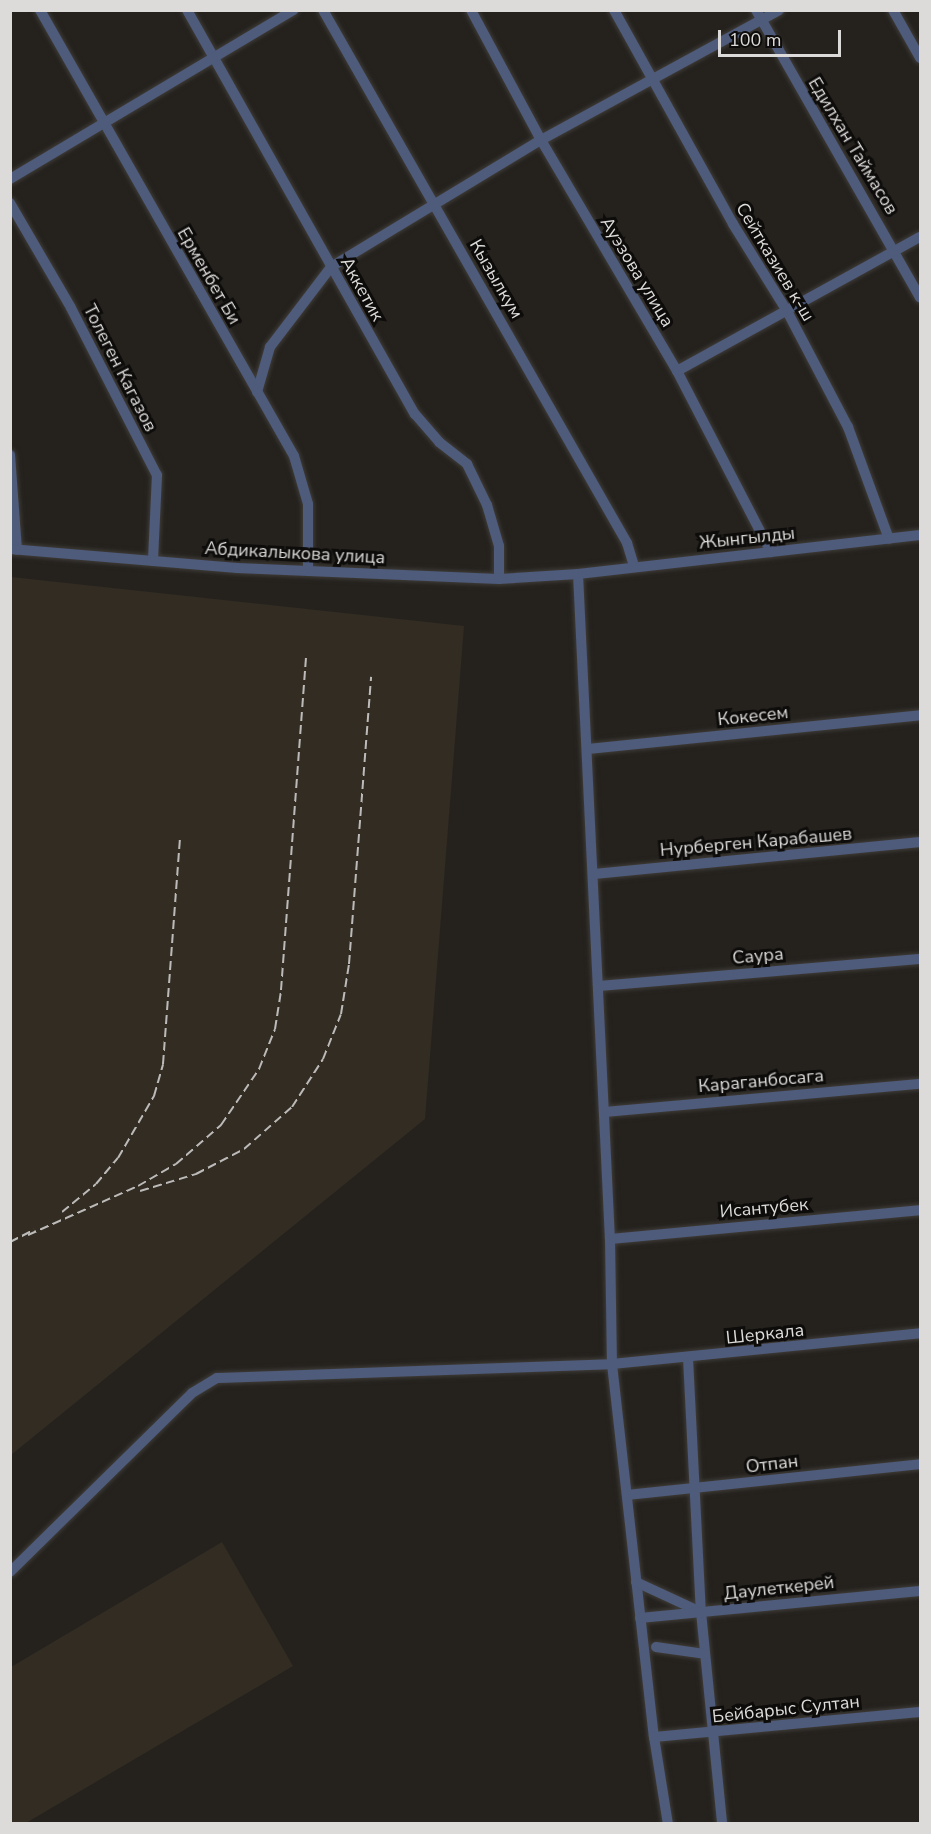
<!DOCTYPE html>
<meta charset="utf-8">
<style>
body{margin:0}
#map{position:relative;width:931px;height:1834px;overflow:hidden;background:#25221e;font-family:"Nunito Sans",sans-serif}
div>[style]{position:absolute}
.built>*{inset:0;background:#322c23}
.roads{filter:drop-shadow(0 0 2px #3f3c38) drop-shadow(0 0 2px #3f3c38)}
.minor>*{height:10px;margin:-5px;padding:0 5px;transform-origin:5px;border-radius:5px;background:#4e5b7b}
.rail>*{height:2px;margin-top:-1px;transform-origin:0;background:repeating-linear-gradient(90deg,#bdbbb9 0 9px,transparent 0 13.5px)}
span{translate:-50% -50%;white-space:nowrap;text-align:center;line-height:1.15;-webkit-text-stroke:6px #0d0c0a;paint-order:stroke}
.street-label{font-size:18px;color:#dddbd9}
.frame{position:absolute;inset:0;border:12px solid #dddbd9;pointer-events:none}
.scale{position:absolute;left:718px;top:30px;width:123px;height:27px;box-sizing:border-box;border:3px solid #dddbd9;border-top:0;padding-left:8px;font-size:18px;line-height:21px;white-space:nowrap;color:#dddbd9;-webkit-text-stroke:4px #0d0c0a;paint-order:stroke}
</style>
<div id="map">
<div class="built">
<div style="clip-path:polygon(11px 577px,464px 626px,425px 1119px,11px 1455px)"></div>
<div style="clip-path:polygon(222px 1542px,293px 1666px,26px 1823px,11px 1823px,11px 1667px)"></div>
</div>
<div class="roads">
<div class="minor">
<div style="left:40px;top:10px;width:513px;rotate:60.34deg"></div>
<div style="left:294px;top:456px;width:50px;rotate:73.7deg"></div>
<div style="left:308px;top:504px;width:66px;rotate:90deg"></div>
<div style="left:187px;top:10px;width:464px;rotate:60.6deg"></div>
<div style="left:415px;top:414px;width:37px;rotate:49deg"></div>
<div style="left:439px;top:442px;width:36px;rotate:38deg"></div>
<div style="left:467px;top:464px;width:46px;rotate:64deg"></div>
<div style="left:487px;top:505px;width:43px;rotate:73.7deg"></div>
<div style="left:499px;top:546px;width:33px;rotate:90deg"></div>
<div style="left:323px;top:10px;width:614px;rotate:60.3deg"></div>
<div style="left:627px;top:543px;width:24px;rotate:73deg"></div>
<div style="left:471px;top:10px;width:148px;rotate:61.7deg"></div>
<div style="left:541px;top:140px;width:268px;rotate:59.5deg"></div>
<div style="left:677px;top:371px;width:204px;rotate:62.6deg"></div>
<div style="left:614px;top:10px;width:245px;rotate:60.9deg"></div>
<div style="left:733px;top:224px;width:102px;rotate:58.2deg"></div>
<div style="left:787px;top:311px;width:131px;rotate:62.3deg"></div>
<div style="left:848px;top:427px;width:119px;rotate:69.9deg"></div>
<div style="left:756px;top:10px;width:331px;rotate:60.3deg"></div>
<div style="left:893px;top:10px;width:55px;rotate:60.6deg"></div>
<div style="left:10px;top:179px;width:330px;rotate:-30.8deg"></div>
<div style="left:10px;top:203px;width:121px;rotate:59.8deg"></div>
<div style="left:71px;top:308px;width:188px;rotate:62.8deg"></div>
<div style="left:157px;top:475px;width:86px;rotate:92.7deg"></div>
<div style="left:677px;top:371px;width:277px;rotate:-28.9deg"></div>
<div style="left:257px;top:392px;width:47px;rotate:-73.9deg"></div>
<div style="left:270px;top:347px;width:101px;rotate:-52.7deg"></div>
<div style="left:331px;top:267px;width:245px;rotate:-31.2deg"></div>
<div style="left:541px;top:140px;width:271px;rotate:-28.6deg"></div>
<div style="left:10px;top:455px;width:95px;rotate:85.8deg"></div>
<div style="left:10px;top:549px;width:228px;rotate:4.8deg"></div>
<div style="left:237px;top:568px;width:262px;rotate:2.4deg"></div>
<div style="left:499px;top:579px;width:79px;rotate:-3.6deg"></div>
<div style="left:578px;top:574px;width:344px;rotate:-6.5deg"></div>
<div style="left:578px;top:574px;width:666px;rotate:87.25deg"></div>
<div style="left:610px;top:1239px;width:125px;rotate:89.1deg"></div>
<div style="left:612px;top:1364px;width:375px;rotate:83.6deg"></div>
<div style="left:654px;top:1737px;width:88px;rotate:80.9deg"></div>
<div style="left:588px;top:749px;width:334px;rotate:-5.8deg"></div>
<div style="left:594px;top:874px;width:328px;rotate:-5.6deg"></div>
<div style="left:598px;top:986px;width:323px;rotate:-4.8deg"></div>
<div style="left:604px;top:1112px;width:317px;rotate:-5.1deg"></div>
<div style="left:610px;top:1239px;width:311px;rotate:-5.3deg"></div>
<div style="left:688px;top:1358px;width:254px;rotate:87.1deg"></div>
<div style="left:701px;top:1612px;width:213px;rotate:84.3deg"></div>
<div style="left:627px;top:1495px;width:295px;rotate:-6deg"></div>
<div style="left:10px;top:1572px;width:255px;rotate:-44.5deg"></div>
<div style="left:192px;top:1393px;width:29px;rotate:-31deg"></div>
<div style="left:217px;top:1378px;width:395px;rotate:-2deg"></div>
<div style="left:612px;top:1364px;width:310px;rotate:-5.7deg"></div>
<div style="left:636px;top:1582px;width:72px;rotate:24.8deg"></div>
<div style="left:640px;top:1618px;width:281px;rotate:-5.5deg"></div>
<div style="left:656px;top:1647px;width:49px;rotate:8.1deg"></div>
<div style="left:654px;top:1737px;width:267px;rotate:-5.4deg"></div>
</div>
</div>
<div class="rail">
<div style="left:140px;top:1191px;width:59px;rotate:-16.9deg"></div>
<div style="left:196px;top:1174px;width:54px;rotate:-27.5deg"></div>
<div style="left:244px;top:1149px;width:64px;rotate:-41.2deg"></div>
<div style="left:292px;top:1107px;width:57px;rotate:-57.1deg"></div>
<div style="left:323px;top:1059px;width:48px;rotate:-68.2deg"></div>
<div style="left:341px;top:1014px;width:51px;rotate:-80.9deg"></div>
<div style="left:349px;top:964px;width:288px;rotate:-85.6deg"></div>
<div style="left:62px;top:1212px;width:44px;rotate:-39.5deg"></div>
<div style="left:96px;top:1184px;width:34px;rotate:-50deg"></div>
<div style="left:118px;top:1158px;width:72px;rotate:-59.9deg"></div>
<div style="left:154px;top:1096px;width:33px;rotate:-74deg"></div>
<div style="left:163px;top:1064px;width:228px;rotate:-85.7deg"></div>
<div style="left:28px;top:1235px;width:120px;rotate:-24deg"></div>
<div style="left:138px;top:1186px;width:44px;rotate:-30.1deg"></div>
<div style="left:176px;top:1164px;width:60px;rotate:-40.9deg"></div>
<div style="left:221px;top:1125px;width:68px;rotate:-55.8deg"></div>
<div style="left:259px;top:1069px;width:43px;rotate:-68.2deg"></div>
<div style="left:275px;top:1029px;width:39px;rotate:-81deg"></div>
<div style="left:281px;top:990px;width:333px;rotate:-85.7deg"></div>
<div style="left:10px;top:1242px;width:27px;rotate:-27deg"></div>
</div>
<div class="street-label">
<span style="left:853px;top:146px;rotate:59deg">Едилхан Таймасов</span>
<span style="left:775px;top:262px;rotate:59deg">Сейтказиев к-ш</span>
<span style="left:637px;top:272px;rotate:59deg">Ауэзова улица</span>
<span style="left:209px;top:276px;rotate:60deg">Ерменбет Би</span>
<span style="left:496px;top:279px;rotate:60deg">Кызылкум</span>
<span style="left:362px;top:289px;rotate:61deg">Аккетик</span>
<span style="left:120px;top:368px;rotate:63deg">Толеген Кагазов</span>
<span style="left:747px;top:538px;rotate:-6deg">Жынгылды</span>
<span style="left:295px;top:553px;rotate:3deg">Абдикалыкова улица</span>
<span style="left:753px;top:716px;rotate:-6deg">Кокесем</span>
<span style="left:756px;top:842px;rotate:-5deg">Нурберген Карабашев</span>
<span style="left:758px;top:956px;rotate:-5deg">Саура</span>
<span style="left:761px;top:1081px;rotate:-5deg">Караганбосага</span>
<span style="left:764px;top:1208px;rotate:-5deg">Исантубек</span>
<span style="left:765px;top:1334px;rotate:-6deg">Шеркала</span>
<span style="left:772px;top:1464px;rotate:-7deg">Отпан</span>
<span style="left:779px;top:1588px;rotate:-6deg">Даулеткерей</span>
<span style="left:786px;top:1709px;rotate:-6deg">Бейбарыс Султан</span>
</div>
<div class="frame"></div>
<div class="scale">100 m</div>
</div>
